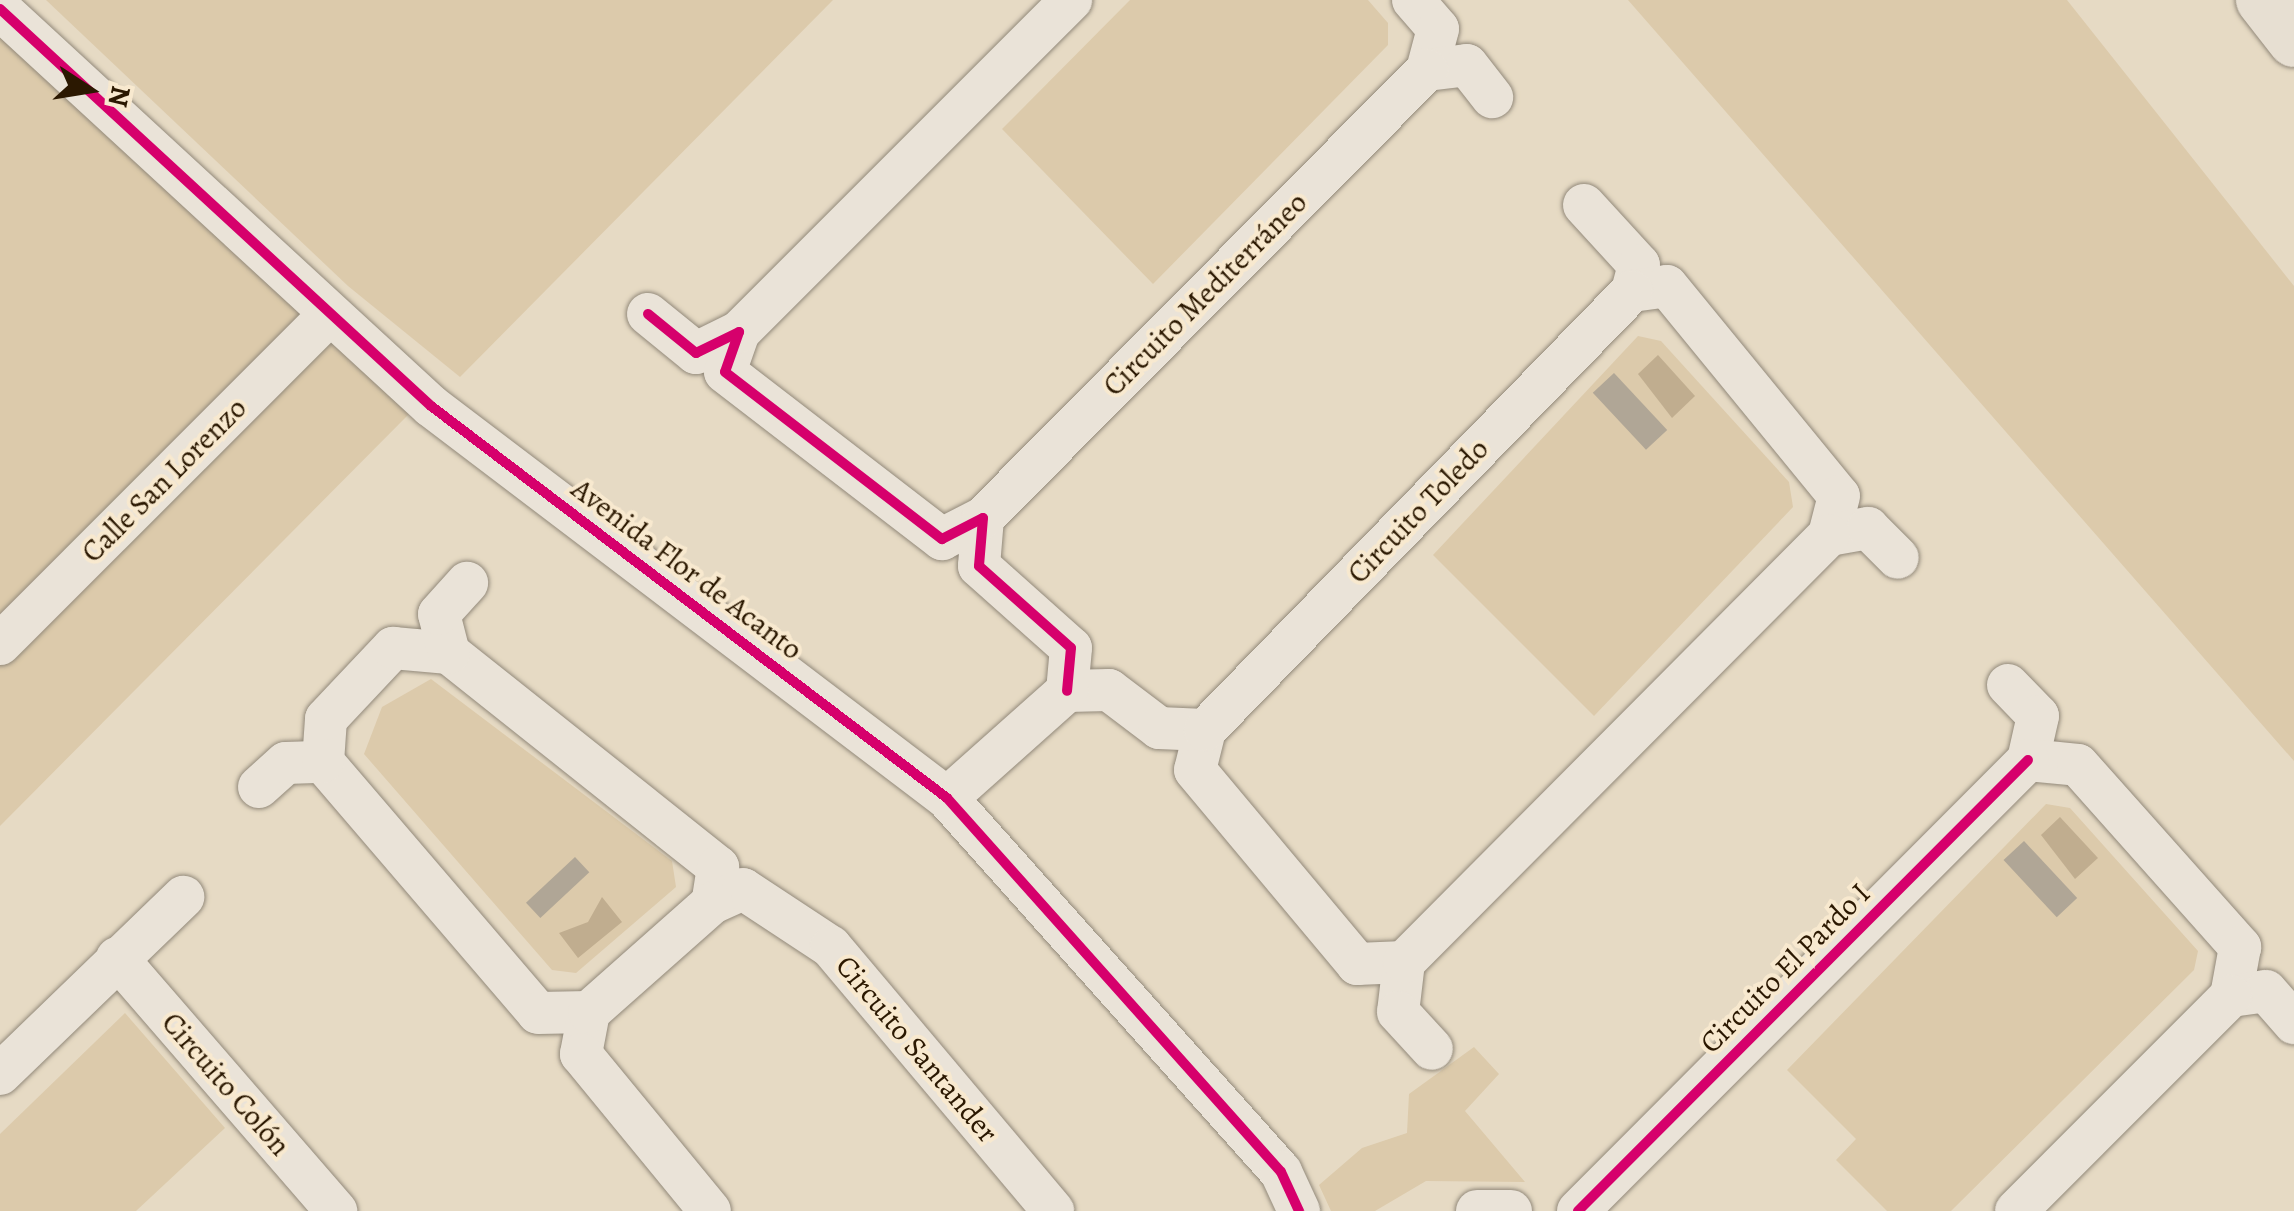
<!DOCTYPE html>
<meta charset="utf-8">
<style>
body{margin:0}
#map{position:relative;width:2294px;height:1211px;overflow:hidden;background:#e6dac4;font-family:Alegreya,serif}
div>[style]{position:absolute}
.green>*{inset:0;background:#dccaab}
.water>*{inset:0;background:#c0ad8f}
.building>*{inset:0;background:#b0a696;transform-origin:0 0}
.roads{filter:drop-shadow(0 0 2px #92897a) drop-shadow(0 0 2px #92897a)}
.minor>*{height:42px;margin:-21px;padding:0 21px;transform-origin:21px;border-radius:21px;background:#eae3d8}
.major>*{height:52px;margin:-26px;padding:0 26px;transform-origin:26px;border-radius:26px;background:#e7dfd2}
.cycleway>*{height:10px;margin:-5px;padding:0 5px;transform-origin:5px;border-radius:5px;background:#d6006c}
span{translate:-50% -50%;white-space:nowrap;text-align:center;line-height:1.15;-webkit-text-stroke:8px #f8e9cf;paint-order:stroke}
.street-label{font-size:30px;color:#2b1801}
.north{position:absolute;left:40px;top:40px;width:100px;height:100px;-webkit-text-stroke:8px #f8e9cf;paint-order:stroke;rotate:102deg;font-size:28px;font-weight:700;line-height:40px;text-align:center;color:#2b1801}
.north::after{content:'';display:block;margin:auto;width:35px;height:45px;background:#2b1801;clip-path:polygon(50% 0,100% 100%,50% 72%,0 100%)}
</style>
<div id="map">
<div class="green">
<div style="clip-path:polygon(46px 0,833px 0,460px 377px,348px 286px)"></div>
<div style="clip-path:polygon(1130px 0,1368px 0,1388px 23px,1388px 45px,1153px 284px,1002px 129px)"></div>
<div style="clip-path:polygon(1628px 0,2067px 0,2294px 286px,2294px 761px)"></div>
<div style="clip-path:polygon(0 35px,410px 413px,0 826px)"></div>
<div style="clip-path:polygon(1638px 336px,1661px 341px,1789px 482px,1793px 507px,1594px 716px,1433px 555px)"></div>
<div style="clip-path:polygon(431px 679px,672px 861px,676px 887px,576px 973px,552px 970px,364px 754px,382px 707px)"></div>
<div style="clip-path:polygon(2046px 804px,2070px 808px,2198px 951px,2194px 970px,1951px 1211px,1887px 1211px,1836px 1160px,1856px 1139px,1787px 1070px)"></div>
<div style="clip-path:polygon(125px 1013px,225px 1128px,136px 1211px,0 1211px,0 1134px)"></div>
<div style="clip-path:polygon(1474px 1047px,1499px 1074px,1465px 1111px,1525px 1182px,1426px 1181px,1375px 1211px,1331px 1211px,1319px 1185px,1362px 1148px,1407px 1133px,1409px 1094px)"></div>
</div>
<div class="water">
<div style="clip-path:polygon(1658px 355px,1695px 396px,1672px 418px,1638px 374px)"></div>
<div style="clip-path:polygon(2060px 817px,2098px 858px,2075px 879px,2041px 835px)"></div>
<div style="clip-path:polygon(602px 897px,622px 922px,578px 958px,559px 933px,588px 922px)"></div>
</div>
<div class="building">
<div style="left:1614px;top:373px;width:78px;height:29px;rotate:47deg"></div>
<div style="left:2024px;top:841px;width:78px;height:28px;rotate:47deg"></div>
<div style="left:575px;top:857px;width:21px;height:67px;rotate:47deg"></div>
</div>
<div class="roads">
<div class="minor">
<div style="left:1413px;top:0;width:38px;rotate:49deg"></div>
<div style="left:1438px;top:29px;width:42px;rotate:105deg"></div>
<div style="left:1427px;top:70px;width:40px;rotate:-7.1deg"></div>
<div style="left:1467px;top:65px;width:41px;rotate:52deg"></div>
<div style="left:0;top:9px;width:586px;rotate:42.65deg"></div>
<div style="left:431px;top:406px;width:648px;rotate:37.22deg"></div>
<div style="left:947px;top:798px;width:501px;rotate:48.23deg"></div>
<div style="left:1281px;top:1172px;width:43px;rotate:65.2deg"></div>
<div style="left:1584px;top:205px;width:81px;rotate:47.5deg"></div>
<div style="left:1639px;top:265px;width:27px;rotate:105deg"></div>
<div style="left:1632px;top:291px;width:35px;rotate:-8deg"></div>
<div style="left:1667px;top:286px;width:271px;rotate:50.7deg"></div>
<div style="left:1839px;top:496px;width:40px;rotate:104.4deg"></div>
<div style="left:1829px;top:535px;width:40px;rotate:-10deg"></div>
<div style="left:1868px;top:528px;width:42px;rotate:45deg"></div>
<div style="left:648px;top:314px;width:62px;rotate:39.1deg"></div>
<div style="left:696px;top:353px;width:48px;rotate:-26deg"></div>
<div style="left:739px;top:332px;width:42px;rotate:109.3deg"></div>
<div style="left:725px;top:372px;width:274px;rotate:37.6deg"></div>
<div style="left:942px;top:539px;width:46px;rotate:-27.1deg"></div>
<div style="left:983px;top:518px;width:48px;rotate:94.8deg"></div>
<div style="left:979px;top:566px;width:123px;rotate:41.7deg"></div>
<div style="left:1071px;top:648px;width:43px;rotate:95.3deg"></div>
<div style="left:739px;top:332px;width:470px;rotate:-45deg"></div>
<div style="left:983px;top:518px;width:631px;rotate:-45.26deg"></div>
<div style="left:0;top:644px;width:464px;rotate:-45deg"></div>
<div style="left:449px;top:653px;width:344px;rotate:38.5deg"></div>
<div style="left:718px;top:867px;width:36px;rotate:99deg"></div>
<div style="left:712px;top:903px;width:34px;rotate:-24deg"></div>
<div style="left:743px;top:889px;width:105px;rotate:33.4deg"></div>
<div style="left:831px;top:947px;width:345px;rotate:49.9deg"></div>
<div style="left:2008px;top:685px;width:43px;rotate:45.9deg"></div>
<div style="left:2038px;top:716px;width:45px;rotate:102.8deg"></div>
<div style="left:2028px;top:760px;width:50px;rotate:5.7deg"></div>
<div style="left:2078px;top:765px;width:244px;rotate:48.3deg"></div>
<div style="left:2240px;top:947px;width:50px;rotate:100.4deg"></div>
<div style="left:2231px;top:996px;width:35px;rotate:-8deg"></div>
<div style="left:2266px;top:991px;width:43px;rotate:48.8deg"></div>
<div style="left:1067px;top:691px;width:42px;rotate:-1.4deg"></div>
<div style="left:1109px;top:690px;width:63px;rotate:37.2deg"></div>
<div style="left:1159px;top:728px;width:46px;rotate:2.5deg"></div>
<div style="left:1205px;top:730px;width:41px;rotate:104deg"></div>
<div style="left:1195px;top:770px;width:253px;rotate:50.1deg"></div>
<div style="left:1357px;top:964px;width:47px;rotate:-2.4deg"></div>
<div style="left:1404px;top:962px;width:50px;rotate:96.8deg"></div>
<div style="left:1398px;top:1012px;width:50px;rotate:47.4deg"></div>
<div style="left:1205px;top:730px;width:612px;rotate:-45.79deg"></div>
<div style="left:323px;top:762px;width:330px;rotate:49.4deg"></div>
<div style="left:538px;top:1013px;width:51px;rotate:-1.1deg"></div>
<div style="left:589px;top:1012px;width:43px;rotate:100.8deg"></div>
<div style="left:581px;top:1054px;width:203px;rotate:50.6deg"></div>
<div style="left:259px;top:787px;width:36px;rotate:-42deg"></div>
<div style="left:286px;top:763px;width:37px;rotate:-2deg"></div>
<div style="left:323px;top:762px;width:43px;rotate:-86deg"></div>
<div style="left:326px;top:719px;width:98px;rotate:-46.7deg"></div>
<div style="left:393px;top:648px;width:56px;rotate:5.1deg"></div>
<div style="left:449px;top:653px;width:40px;rotate:-104.4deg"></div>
<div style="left:439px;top:614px;width:42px;rotate:-47.9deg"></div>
<div style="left:947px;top:798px;width:161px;rotate:-41.7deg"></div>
<div style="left:117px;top:958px;width:335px;rotate:49.1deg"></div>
<div style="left:1404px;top:962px;width:602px;rotate:-45.13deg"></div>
<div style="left:589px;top:1012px;width:164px;rotate:-41.5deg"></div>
<div style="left:0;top:1074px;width:255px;rotate:-44deg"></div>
<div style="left:1477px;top:1211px;width:34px"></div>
<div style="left:1578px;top:1211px;width:637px;rotate:-45.06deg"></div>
<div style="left:2016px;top:1211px;width:304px;rotate:-45deg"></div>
</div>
<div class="major">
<div style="left:2262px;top:0;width:52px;rotate:52deg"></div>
</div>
</div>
<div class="cycleway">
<div style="left:0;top:9px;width:586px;rotate:42.65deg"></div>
<div style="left:431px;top:406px;width:648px;rotate:37.22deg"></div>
<div style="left:947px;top:798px;width:501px;rotate:48.23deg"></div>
<div style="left:1281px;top:1172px;width:43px;rotate:65.2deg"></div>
<div style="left:648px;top:314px;width:62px;rotate:39.1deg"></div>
<div style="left:696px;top:353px;width:48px;rotate:-26deg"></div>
<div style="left:739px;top:332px;width:42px;rotate:109.3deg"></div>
<div style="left:725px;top:372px;width:274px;rotate:37.6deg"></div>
<div style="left:942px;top:539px;width:46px;rotate:-27.1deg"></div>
<div style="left:983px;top:518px;width:48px;rotate:94.8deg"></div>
<div style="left:979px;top:566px;width:123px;rotate:41.7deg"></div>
<div style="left:1071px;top:648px;width:43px;rotate:95.3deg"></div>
<div style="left:1578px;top:1211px;width:637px;rotate:-45.06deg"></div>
</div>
<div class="street-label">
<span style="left:1205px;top:294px;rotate:-45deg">Circuito Mediterráneo</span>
<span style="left:164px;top:480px;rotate:-45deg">Calle San Lorenzo</span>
<span style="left:1418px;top:511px;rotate:-46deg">Circuito Toledo</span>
<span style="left:687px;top:569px;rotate:37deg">Avenida Flor de Acanto</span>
<span style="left:1785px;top:968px;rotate:-45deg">Circuito El Pardo I</span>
<span style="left:917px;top:1049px;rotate:50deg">Circuito Santander</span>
<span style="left:226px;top:1084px;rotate:49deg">Circuito Colón</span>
</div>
<div class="north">N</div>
</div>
